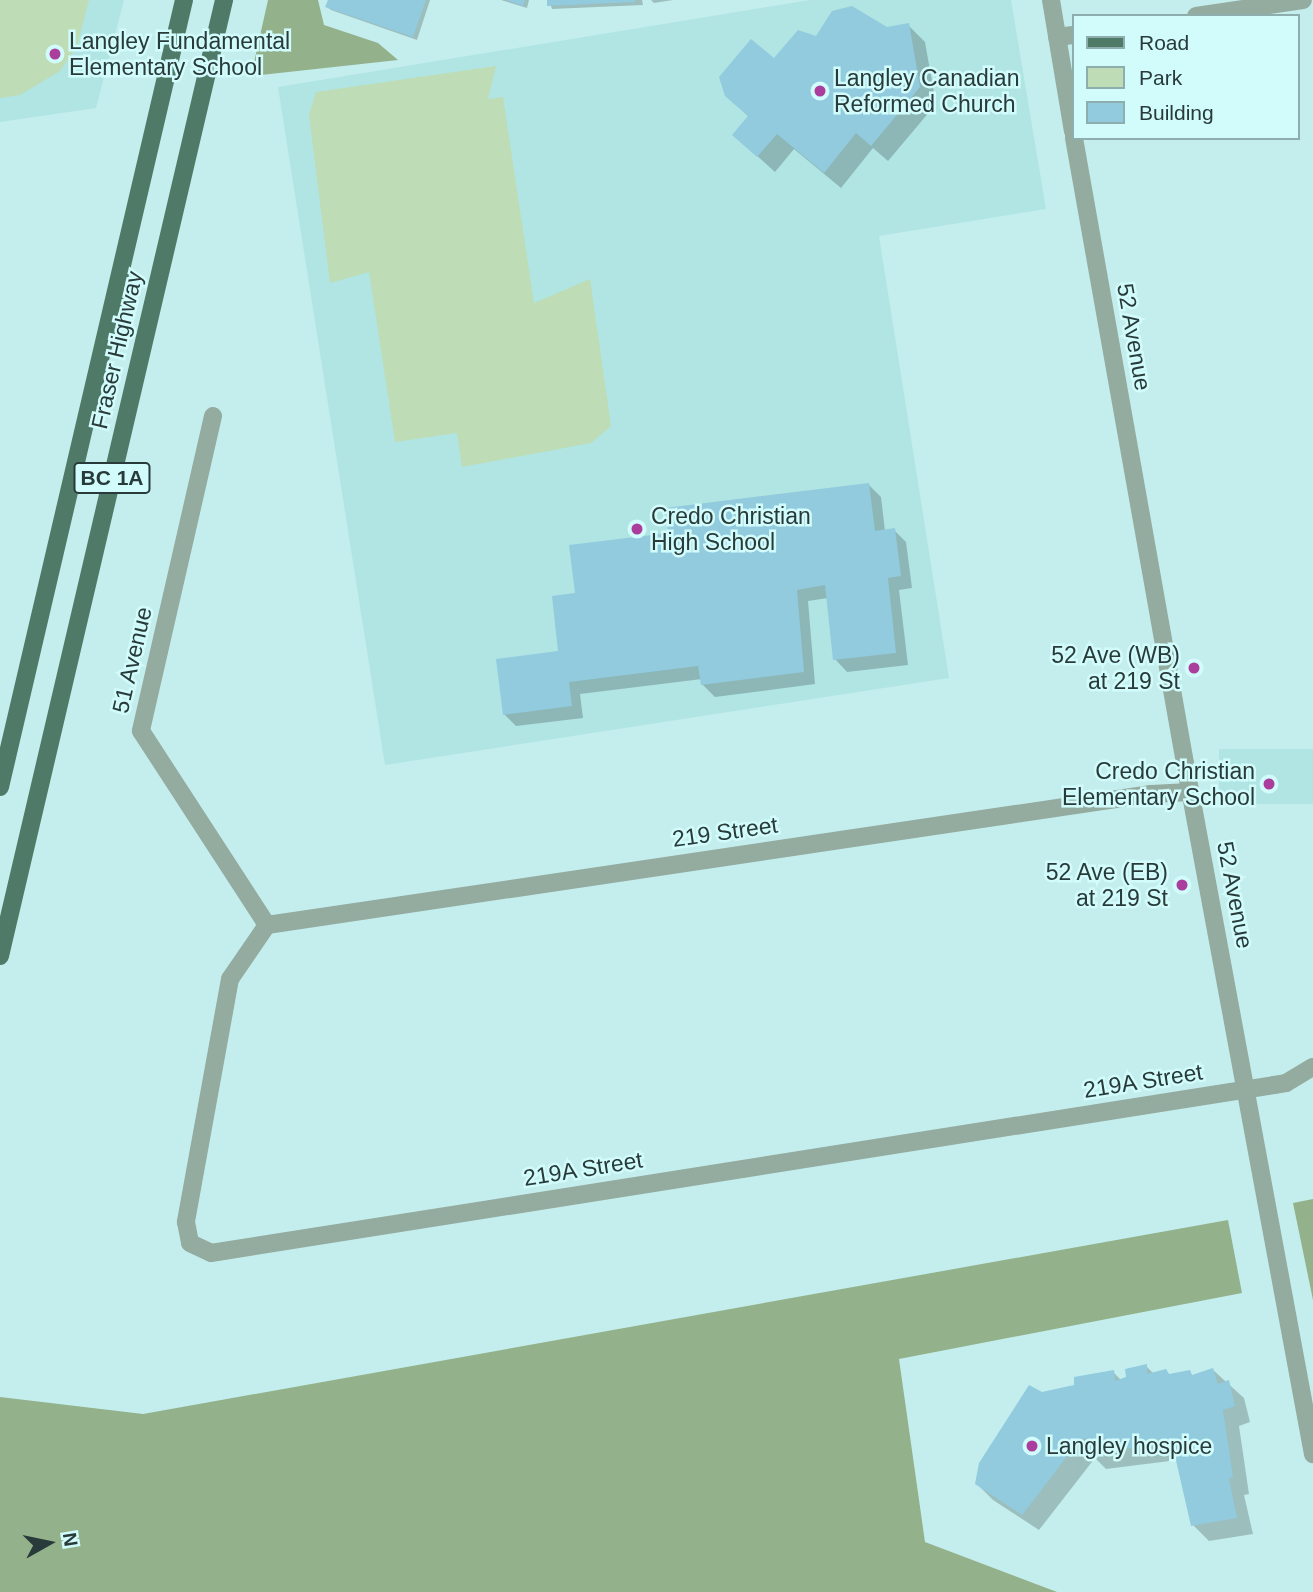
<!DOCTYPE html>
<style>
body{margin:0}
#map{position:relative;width:1313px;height:1592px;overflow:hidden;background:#c4eeed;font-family:Helvetica,sans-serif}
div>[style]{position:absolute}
.built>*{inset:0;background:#b0e5e4;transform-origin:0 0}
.green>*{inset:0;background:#bedcb6}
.forest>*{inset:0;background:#93b28b}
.shadow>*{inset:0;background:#0003}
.building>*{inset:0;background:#92cade}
.minor>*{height:18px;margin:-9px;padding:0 9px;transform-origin:9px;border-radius:9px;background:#94aba0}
.tertiary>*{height:18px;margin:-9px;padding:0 9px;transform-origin:9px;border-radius:9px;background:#94aba0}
.primary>*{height:18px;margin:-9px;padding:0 9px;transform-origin:9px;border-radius:9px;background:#4f7a68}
.dots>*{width:19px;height:19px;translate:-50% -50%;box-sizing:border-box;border:4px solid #d1fcfb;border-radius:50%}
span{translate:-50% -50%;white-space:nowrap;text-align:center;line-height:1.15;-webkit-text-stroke:5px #d1fcfb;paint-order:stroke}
.shield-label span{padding:2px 5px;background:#d1fcfb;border:2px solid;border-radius:5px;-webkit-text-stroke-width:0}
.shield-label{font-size:21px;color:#293a3a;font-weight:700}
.poi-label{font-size:23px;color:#293a3a}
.left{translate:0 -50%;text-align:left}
.right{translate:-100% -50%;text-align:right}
.street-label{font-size:23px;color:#293a3a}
.legend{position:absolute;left:1072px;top:14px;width:228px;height:126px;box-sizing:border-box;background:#d1fcfb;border:2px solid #8eaeae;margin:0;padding:9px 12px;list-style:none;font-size:21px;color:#293a3a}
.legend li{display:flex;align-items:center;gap:14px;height:35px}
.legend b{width:35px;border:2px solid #8eaeae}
.north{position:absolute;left:14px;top:1508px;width:70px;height:70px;-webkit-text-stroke:5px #d1fcfb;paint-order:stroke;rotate:81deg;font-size:19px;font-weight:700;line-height:28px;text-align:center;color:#293a3a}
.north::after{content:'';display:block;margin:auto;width:24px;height:32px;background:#293a3a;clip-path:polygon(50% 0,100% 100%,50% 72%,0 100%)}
</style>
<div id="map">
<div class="built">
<div style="clip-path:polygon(0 0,124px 0,96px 108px,0 122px)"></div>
<div style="clip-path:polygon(810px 0,1011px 0,1046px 209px,879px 236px,949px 678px,385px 765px,278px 87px)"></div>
<div style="left:1313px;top:749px;width:55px;height:94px;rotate:90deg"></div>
</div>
<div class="green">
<div style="clip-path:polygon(0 0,89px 0,77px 46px,60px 71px,20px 95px,0 98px)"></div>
<div style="clip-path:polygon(496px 66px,488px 99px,503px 97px,534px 303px,590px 279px,611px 426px,591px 443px,462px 467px,457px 433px,395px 442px,369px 272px,330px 283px,309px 115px,316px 92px)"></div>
</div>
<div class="forest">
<div style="clip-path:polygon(268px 0,318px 0,324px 25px,378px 43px,398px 60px,251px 76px)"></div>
<div style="clip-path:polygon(1313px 1199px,1313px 1300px,1293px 1203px)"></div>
<div style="clip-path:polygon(1228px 1220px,1242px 1293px,899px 1359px,925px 1542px,1057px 1592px,0 1592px,0 1397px,143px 1414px)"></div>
</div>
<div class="shadow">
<div style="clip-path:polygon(329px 0,430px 0,417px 40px,331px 10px,327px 7px)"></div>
<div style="clip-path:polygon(501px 0,529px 0,527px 8px)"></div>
<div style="clip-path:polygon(549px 0,642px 0,643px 5px,552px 9px)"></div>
<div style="clip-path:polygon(651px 0,673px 0,654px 3px)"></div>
<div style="clip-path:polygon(908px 25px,925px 42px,936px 104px,888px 161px,873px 148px,841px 188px,794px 149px,775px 172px,734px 135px,749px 117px,726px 95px,774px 61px,817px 38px)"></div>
<div style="clip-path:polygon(869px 485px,881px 497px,885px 531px,894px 530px,906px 542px,912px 588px,899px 590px,908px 665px,847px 672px,835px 659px,828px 598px,808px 601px,815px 684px,715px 697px,702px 684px,702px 679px,580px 694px,583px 718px,516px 726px,504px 714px,560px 652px,577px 594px,670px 534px)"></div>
<div style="clip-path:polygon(1146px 1366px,1154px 1374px,1170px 1376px,1193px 1376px,1213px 1370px,1244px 1398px,1250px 1422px,1239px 1426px,1249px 1494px,1244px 1495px,1253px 1534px,1209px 1541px,1193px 1525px,1178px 1460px,1106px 1469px,1095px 1458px,1039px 1530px,993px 1500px,977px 1484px,1042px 1393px,1075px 1386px,1113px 1372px,1121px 1380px)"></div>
</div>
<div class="building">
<div style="clip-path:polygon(328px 0,426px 0,413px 37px,325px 7px)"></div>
<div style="clip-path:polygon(507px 0,525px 0,523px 6px)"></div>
<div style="clip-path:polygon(547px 0,635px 0,635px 2px,547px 6px)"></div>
<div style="clip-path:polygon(852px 6px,887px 27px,909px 23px,920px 87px,871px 146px,856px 133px,824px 173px,777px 134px,757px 157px,732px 135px,748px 116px,725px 96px,719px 77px,751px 39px,774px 58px,798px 30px,816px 36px,832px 11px)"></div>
<div style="clip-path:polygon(869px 483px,875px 531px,895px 528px,901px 576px,888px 578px,896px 653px,833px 660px,825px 585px,797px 590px,804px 672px,701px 685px,698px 666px,569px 682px,572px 706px,503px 715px,496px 659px,558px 651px,552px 596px,575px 593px,569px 545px,668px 533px,665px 508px)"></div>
<div style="clip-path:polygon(1147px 1364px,1147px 1374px,1166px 1369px,1169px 1374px,1190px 1370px,1192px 1375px,1213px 1368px,1218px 1384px,1229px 1380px,1235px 1406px,1223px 1410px,1233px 1477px,1229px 1479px,1237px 1518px,1191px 1526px,1172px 1443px,1088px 1453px,1085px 1438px,1079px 1441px,1022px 1515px,975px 1484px,979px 1463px,1029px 1385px,1042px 1392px,1074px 1385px,1074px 1377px,1114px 1370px,1115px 1381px,1126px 1377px,1125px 1369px)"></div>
</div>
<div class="minor">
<div style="left:1196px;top:16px;width:108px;rotate:-8.5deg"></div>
<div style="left:1057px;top:37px;width:16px;rotate:-7deg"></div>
<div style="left:213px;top:416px;width:323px;rotate:102.9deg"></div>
<div style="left:141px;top:731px;width:231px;rotate:57deg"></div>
<div style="left:267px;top:925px;width:65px;rotate:124.4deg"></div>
<div style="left:230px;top:979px;width:247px;rotate:100.3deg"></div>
<div style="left:186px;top:1222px;width:21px;rotate:79deg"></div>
<div style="left:190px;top:1243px;width:23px;rotate:25deg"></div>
<div style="left:211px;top:1253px;width:1076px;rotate:-8.98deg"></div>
<div style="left:1274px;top:1085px;width:12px;rotate:-9deg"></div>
<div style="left:1286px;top:1083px;width:31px;rotate:-31deg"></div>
<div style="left:267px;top:925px;width:894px;rotate:-8.43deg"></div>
<div style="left:1151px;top:794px;width:39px;rotate:-3deg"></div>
</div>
<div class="tertiary">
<div style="left:1051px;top:0;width:133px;rotate:80.5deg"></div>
<div style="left:1074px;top:138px;width:635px;rotate:79.93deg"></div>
<div style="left:1185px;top:763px;width:703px;rotate:79.51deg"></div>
</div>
<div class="primary">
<div style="left:0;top:787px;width:808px;rotate:-76.84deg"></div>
<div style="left:0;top:956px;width:982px;rotate:-76.81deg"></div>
</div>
<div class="dots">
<div style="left:55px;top:54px;background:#ab3e9d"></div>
<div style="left:820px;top:91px;background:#ab3e9d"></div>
<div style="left:637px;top:529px;background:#ab3e9d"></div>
<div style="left:1194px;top:668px;background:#ab3e9d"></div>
<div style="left:1269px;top:784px;background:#ab3e9d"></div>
<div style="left:1182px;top:885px;background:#ab3e9d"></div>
<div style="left:1032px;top:1446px;background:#ab3e9d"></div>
</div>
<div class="shield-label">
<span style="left:112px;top:478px">BC 1A</span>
</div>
<div class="poi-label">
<span class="left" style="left:69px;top:54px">Langley Fundamental<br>Elementary School</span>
<span class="left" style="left:834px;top:91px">Langley Canadian<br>Reformed Church</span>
<span class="left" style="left:651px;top:529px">Credo Christian<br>High School</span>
<span class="right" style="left:1180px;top:668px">52 Ave (WB)<br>at 219 St</span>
<span class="right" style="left:1255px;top:784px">Credo Christian<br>Elementary School</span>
<span class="right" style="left:1168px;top:885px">52 Ave (EB)<br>at 219 St</span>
<span class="left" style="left:1046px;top:1446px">Langley hospice</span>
</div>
<div class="street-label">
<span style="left:1134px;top:337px;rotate:80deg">52 Avenue</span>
<span style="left:117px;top:350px;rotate:-77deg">Fraser Highway</span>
<span style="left:132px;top:660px;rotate:-77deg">51 Avenue</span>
<span style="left:725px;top:832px;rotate:-8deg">219 Street</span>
<span style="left:1235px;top:895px;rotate:79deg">52 Avenue</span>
<span style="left:1143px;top:1081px;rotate:-9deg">219A Street</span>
<span style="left:583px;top:1169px;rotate:-9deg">219A Street</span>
</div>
<ul class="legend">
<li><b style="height:9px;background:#4f7a68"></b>Road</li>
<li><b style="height:19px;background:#bedcb6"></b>Park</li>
<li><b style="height:19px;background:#92cade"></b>Building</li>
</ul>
<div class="north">N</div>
</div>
